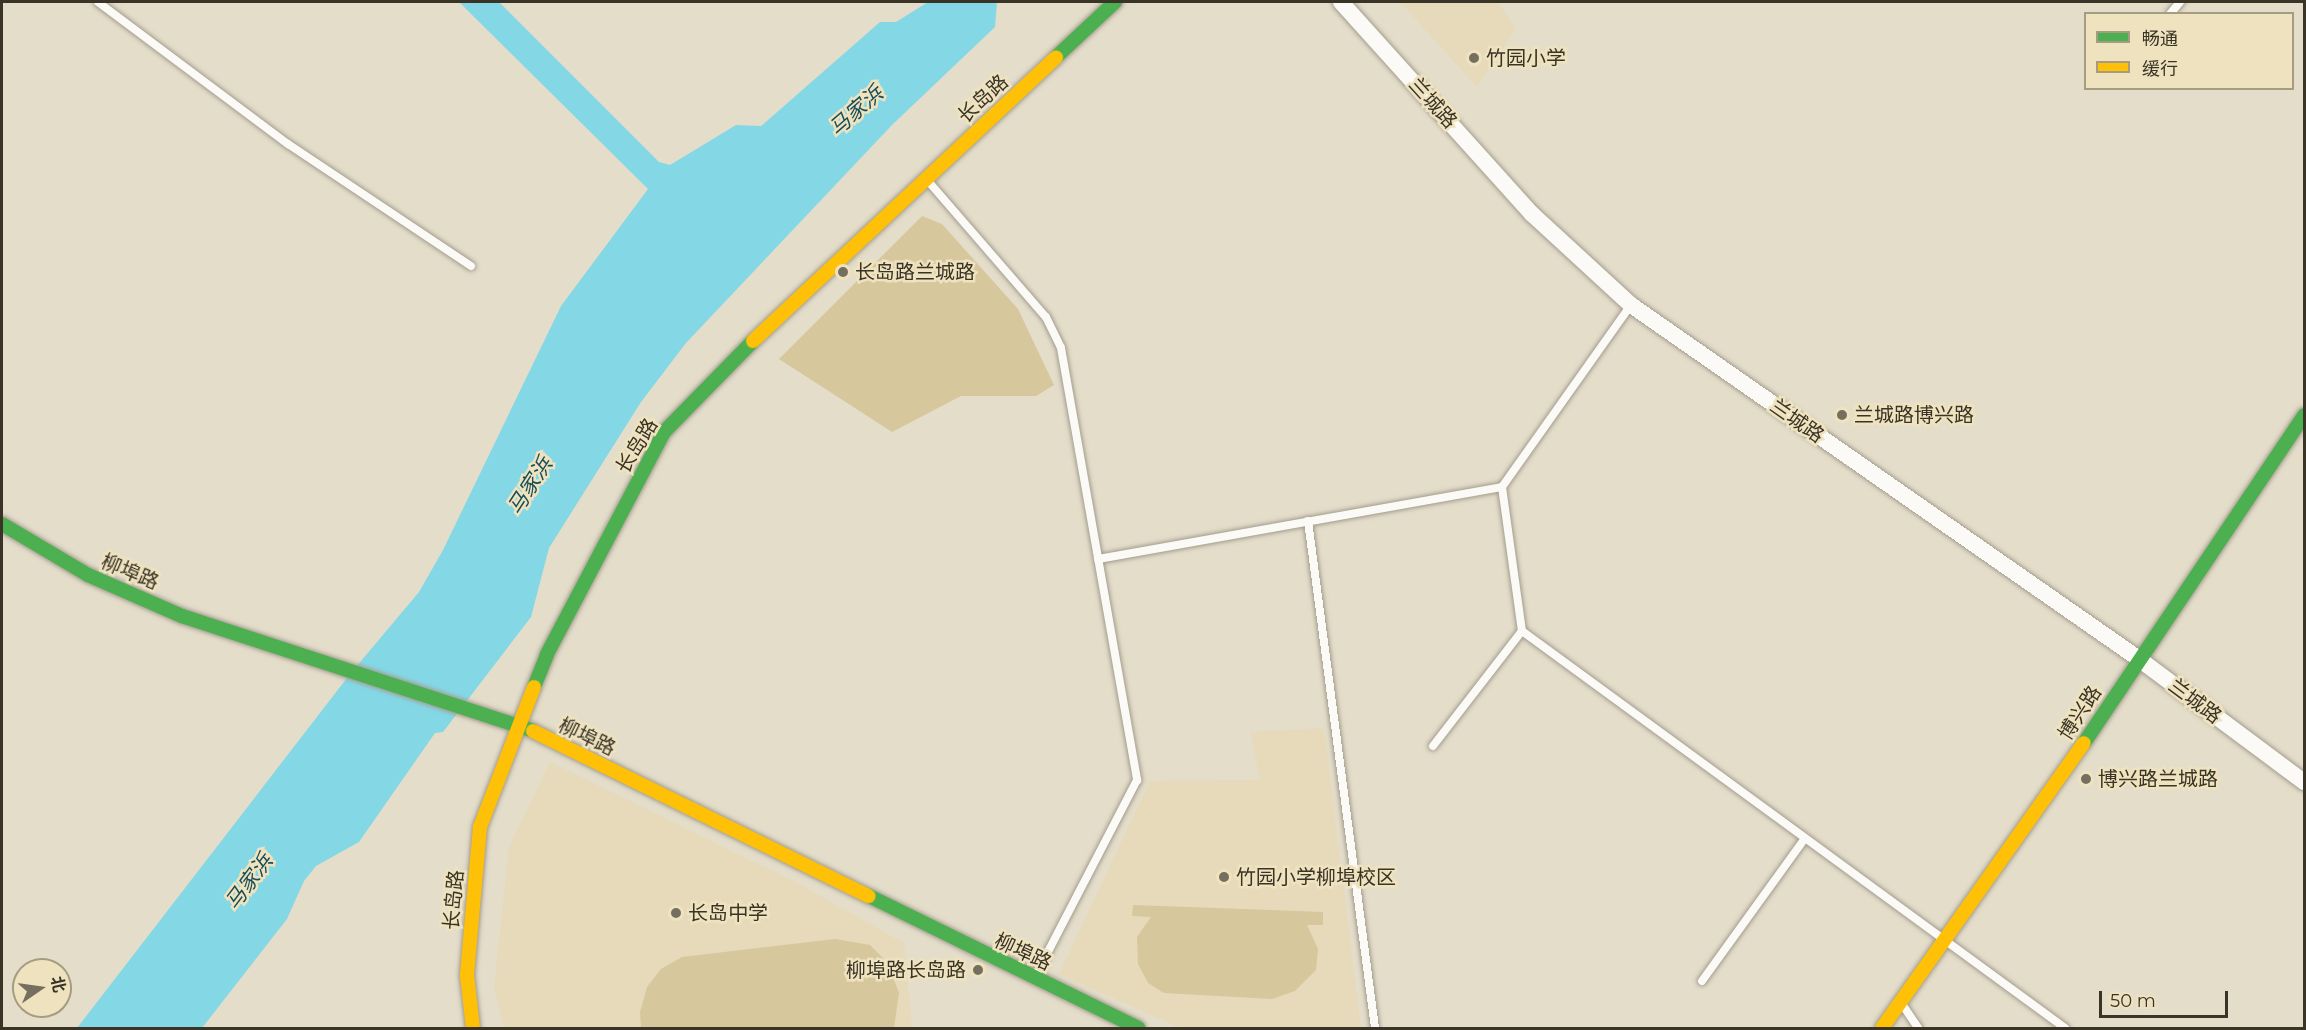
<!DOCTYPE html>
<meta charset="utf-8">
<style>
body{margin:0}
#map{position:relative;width:2306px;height:1030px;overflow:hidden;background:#e4ddca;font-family:Montserrat,"Noto Sans SC",sans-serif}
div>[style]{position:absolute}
.built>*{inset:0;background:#e6dabb}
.green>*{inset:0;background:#d6c79d}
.water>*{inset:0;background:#84d8e6}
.roads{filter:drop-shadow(0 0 2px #a39d8e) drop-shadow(0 0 2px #a39d8e)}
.lane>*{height:8px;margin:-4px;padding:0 4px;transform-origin:4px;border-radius:4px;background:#fbfaf7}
.street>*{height:16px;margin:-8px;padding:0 8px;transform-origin:8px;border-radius:8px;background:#fbfaf7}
.fast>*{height:14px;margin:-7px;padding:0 7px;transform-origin:7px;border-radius:7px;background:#4caf50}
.slow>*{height:14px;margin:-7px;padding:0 7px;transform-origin:7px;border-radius:7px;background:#ffc107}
.dots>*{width:16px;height:16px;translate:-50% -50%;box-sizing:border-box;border:3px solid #efe2bf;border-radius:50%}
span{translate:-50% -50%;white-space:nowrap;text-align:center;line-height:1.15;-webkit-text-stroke:5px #efe2bf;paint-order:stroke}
.poi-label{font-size:20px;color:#393426}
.left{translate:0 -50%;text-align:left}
.right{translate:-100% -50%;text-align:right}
.street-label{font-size:20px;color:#393426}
.water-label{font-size:21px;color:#174d58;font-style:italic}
.frame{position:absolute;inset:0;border:3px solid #393426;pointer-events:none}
.legend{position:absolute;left:2084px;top:12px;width:210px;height:78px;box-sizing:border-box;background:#efe2bf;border:2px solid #a69c82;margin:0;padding:8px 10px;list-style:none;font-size:18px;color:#393426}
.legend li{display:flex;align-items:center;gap:12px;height:30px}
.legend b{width:30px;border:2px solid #a69c82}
.north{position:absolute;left:12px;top:958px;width:60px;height:60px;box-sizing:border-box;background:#efe2bf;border:2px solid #a69c82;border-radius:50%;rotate:77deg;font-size:16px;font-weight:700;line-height:24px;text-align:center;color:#393426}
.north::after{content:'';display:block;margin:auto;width:21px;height:27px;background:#756f5f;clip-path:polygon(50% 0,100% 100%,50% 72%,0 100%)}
.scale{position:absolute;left:2099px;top:991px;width:129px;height:27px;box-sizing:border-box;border:3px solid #393426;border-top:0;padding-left:8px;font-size:18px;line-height:21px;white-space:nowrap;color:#393426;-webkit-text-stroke:4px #efe2bf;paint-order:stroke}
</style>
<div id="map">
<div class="built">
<div style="clip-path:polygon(1400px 2px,1498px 2px,1516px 29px,1477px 87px)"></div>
<div style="clip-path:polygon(1324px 728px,1361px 1028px,1180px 1028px,1059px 974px,1150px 781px,1260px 780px,1250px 732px)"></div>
<div style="clip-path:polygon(550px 762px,797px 883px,904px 943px,912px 1028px,504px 1028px,494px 987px,509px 847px)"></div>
</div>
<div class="green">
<div style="clip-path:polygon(922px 216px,942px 224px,1018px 309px,1054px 385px,1036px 396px,961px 396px,892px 432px,779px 359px)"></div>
<div style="clip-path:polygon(1133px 905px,1323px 912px,1323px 925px,1307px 925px,1318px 949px,1316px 970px,1295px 991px,1272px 999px,1164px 993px,1148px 983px,1138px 964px,1137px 937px,1151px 917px,1132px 916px)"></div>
<div style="clip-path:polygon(835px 939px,870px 945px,888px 963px,899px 993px,894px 1028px,641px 1028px,640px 1012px,647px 987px,661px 969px,682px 957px)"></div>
</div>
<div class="water">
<div style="clip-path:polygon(459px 2px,499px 2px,659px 162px,670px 165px,736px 125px,761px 126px,880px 22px,896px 22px,928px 2px,997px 2px,995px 27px,892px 125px,686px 343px,641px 402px,549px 548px,531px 617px,443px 732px,435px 733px,359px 842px,316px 866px,304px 881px,287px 919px,202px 1028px,77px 1028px,350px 674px,419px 592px,443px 550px,561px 306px,648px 189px)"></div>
</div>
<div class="roads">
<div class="lane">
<div style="left:98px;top:2px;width:237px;rotate:36.8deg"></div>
<div style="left:288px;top:144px;width:220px;rotate:33.7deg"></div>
<div style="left:2170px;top:14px;width:16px;rotate:-50deg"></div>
<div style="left:928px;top:181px;width:180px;rotate:49.1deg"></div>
<div style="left:1046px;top:317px;width:34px;rotate:64deg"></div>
<div style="left:1061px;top:348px;width:439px;rotate:80deg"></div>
<div style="left:1137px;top:780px;width:220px;rotate:117.4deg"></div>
<div style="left:1502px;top:487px;width:145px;rotate:82.1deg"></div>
<div style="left:1522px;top:631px;width:673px;rotate:36.17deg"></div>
<div style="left:1308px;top:521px;width:511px;rotate:82.47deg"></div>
<div style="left:1098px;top:559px;width:410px;rotate:-10.1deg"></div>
<div style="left:1502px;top:487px;width:223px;rotate:-54.7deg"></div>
<div style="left:1433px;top:746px;width:145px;rotate:-52.3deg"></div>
<div style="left:1702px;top:981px;width:176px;rotate:-54.2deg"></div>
<div style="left:1902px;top:1004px;width:29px;rotate:56deg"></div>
</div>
<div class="street">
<div style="left:1341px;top:2px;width:285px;rotate:48deg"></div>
<div style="left:1532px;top:214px;width:134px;rotate:42.6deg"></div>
<div style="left:1631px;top:305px;width:619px;rotate:34.87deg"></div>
<div style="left:2139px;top:659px;width:206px;rotate:36.7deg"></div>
</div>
<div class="fast">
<div style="left:1056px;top:57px;width:81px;rotate:-43deg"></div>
<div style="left:2px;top:524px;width:100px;rotate:30.7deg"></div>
<div style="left:88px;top:575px;width:103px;rotate:23.6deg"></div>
<div style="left:182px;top:616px;width:369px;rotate:18.1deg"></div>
<div style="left:534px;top:687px;width:35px;rotate:-68deg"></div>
<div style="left:547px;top:654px;width:251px;rotate:-62.2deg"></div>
<div style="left:664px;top:432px;width:127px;rotate:-45.6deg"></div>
<div style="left:2084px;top:743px;width:395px;rotate:-56.1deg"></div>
<div style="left:869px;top:896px;width:300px;rotate:26.1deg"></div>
</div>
<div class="slow">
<div style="left:753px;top:341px;width:415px;rotate:-43.1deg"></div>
<div style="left:533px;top:731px;width:374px;rotate:26.2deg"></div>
<div style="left:473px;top:1028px;width:53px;rotate:-96.5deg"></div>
<div style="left:467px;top:975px;width:149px;rotate:-85deg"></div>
<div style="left:480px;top:827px;width:150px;rotate:-68.9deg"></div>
<div style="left:1882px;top:1028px;width:349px;rotate:-54.7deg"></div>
</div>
</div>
<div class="dots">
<div style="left:1474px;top:58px;background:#756f5f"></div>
<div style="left:843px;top:272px;background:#756f5f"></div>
<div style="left:1842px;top:415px;background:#756f5f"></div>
<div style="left:2086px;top:779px;background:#756f5f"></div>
<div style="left:1224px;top:877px;background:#756f5f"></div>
<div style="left:676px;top:913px;background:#756f5f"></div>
<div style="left:978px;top:970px;background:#756f5f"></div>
</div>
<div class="poi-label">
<span class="left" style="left:1486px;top:58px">竹园小学</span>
<span class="left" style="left:855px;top:272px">长岛路兰城路</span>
<span class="left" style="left:1854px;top:415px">兰城路博兴路</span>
<span class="left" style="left:2098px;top:779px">博兴路兰城路</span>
<span class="left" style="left:1236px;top:877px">竹园小学柳埠校区</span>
<span class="left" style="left:688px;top:913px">长岛中学</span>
<span class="right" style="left:966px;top:970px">柳埠路长岛路</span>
</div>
<div class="street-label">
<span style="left:983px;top:99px;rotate:-43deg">长岛路</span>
<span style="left:1433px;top:103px;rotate:48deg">兰城路</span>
<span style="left:1797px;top:421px;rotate:35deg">兰城路</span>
<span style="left:637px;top:446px;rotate:-59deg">长岛路</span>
<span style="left:130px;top:572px;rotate:23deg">柳埠路</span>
<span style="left:2195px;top:701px;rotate:37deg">兰城路</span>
<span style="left:2080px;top:713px;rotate:-57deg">博兴路</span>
<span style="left:587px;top:737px;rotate:26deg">柳埠路</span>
<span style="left:454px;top:900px;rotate:-85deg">长岛路</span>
<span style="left:1023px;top:952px;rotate:25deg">柳埠路</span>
</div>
<div class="water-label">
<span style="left:856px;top:111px;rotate:-41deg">马家浜</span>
<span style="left:530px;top:486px;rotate:-57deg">马家浜</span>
<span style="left:249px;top:882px;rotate:-53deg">马家浜</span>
</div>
<div class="frame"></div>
<ul class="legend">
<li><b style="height:8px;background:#4caf50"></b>畅通</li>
<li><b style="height:8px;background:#ffc107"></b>缓行</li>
</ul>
<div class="north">北</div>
<div class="scale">50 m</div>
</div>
